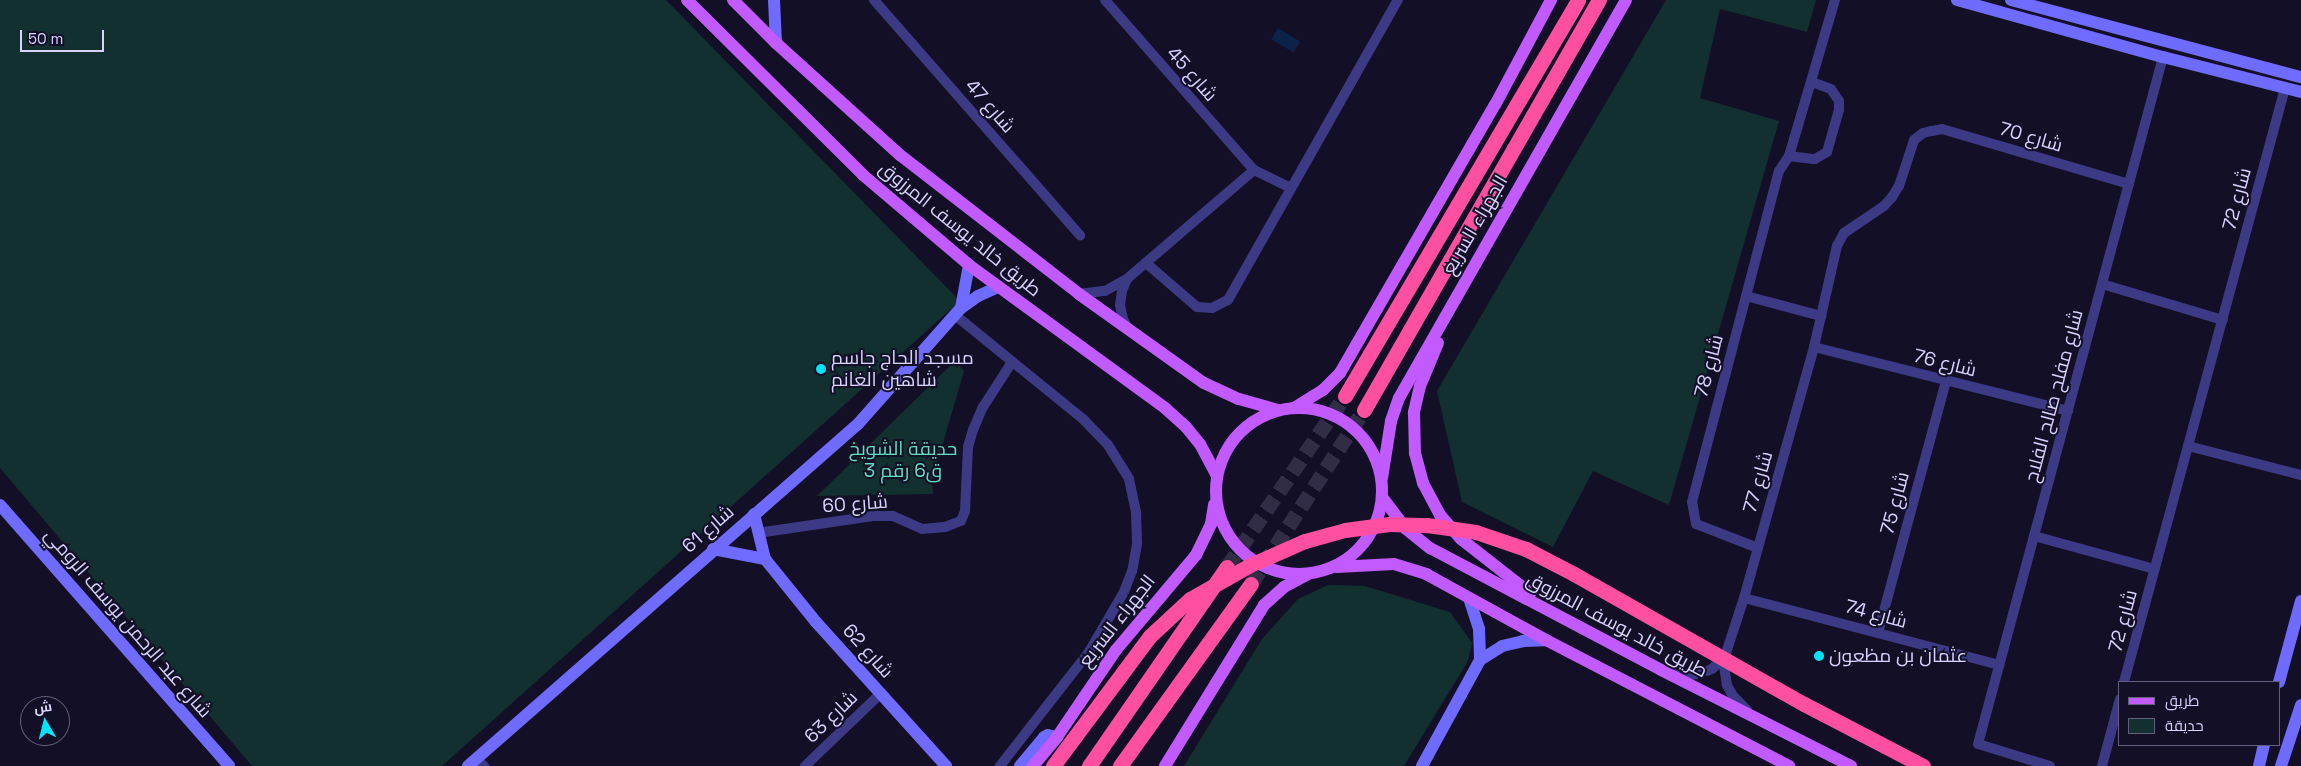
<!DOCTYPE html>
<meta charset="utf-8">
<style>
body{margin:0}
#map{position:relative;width:2301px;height:766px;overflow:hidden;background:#130f26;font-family:"Space Grotesk",Cairo,sans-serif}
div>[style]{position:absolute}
.green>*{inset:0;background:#12302f}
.water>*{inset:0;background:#0c2248;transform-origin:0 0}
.highway-tunnel>*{height:15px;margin-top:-7.5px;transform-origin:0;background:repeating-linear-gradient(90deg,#312d47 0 15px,transparent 0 23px)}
.street>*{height:10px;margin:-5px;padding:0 5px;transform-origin:5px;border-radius:5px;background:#3d3a85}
.secondary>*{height:12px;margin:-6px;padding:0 6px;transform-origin:6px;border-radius:6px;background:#6f6bff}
.primary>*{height:12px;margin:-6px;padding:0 6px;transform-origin:6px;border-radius:6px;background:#c25bff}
.primary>.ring{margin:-6px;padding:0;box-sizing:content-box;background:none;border:12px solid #c25bff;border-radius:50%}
.highway>*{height:15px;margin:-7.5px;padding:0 7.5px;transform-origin:7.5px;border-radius:7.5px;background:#ff4fa3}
.highway-bridge>*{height:15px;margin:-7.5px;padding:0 7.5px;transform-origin:7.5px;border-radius:7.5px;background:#ff4fa3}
.dots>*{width:14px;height:14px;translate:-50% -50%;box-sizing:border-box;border:2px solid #130f26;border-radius:50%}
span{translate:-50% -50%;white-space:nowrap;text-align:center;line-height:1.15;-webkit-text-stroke:4px #130f26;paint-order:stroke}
.street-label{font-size:19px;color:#d9d4ff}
.poi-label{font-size:19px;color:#d9d4ff}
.left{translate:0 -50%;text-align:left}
.park-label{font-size:19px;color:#5fe0c0}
.legend{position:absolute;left:2118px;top:681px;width:162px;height:65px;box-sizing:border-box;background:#130f26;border:1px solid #625e7d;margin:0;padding:6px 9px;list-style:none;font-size:15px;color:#d9d4ff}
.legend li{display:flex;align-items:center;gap:10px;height:25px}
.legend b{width:25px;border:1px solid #625e7d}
.north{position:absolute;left:20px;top:696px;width:50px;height:50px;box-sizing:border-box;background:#130f26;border:1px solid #625e7d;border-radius:50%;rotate:352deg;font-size:14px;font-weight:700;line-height:20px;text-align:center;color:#d9d4ff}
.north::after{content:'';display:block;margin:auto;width:18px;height:22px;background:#00e5ff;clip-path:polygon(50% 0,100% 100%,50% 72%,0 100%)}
.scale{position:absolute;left:20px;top:30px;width:84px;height:22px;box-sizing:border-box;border:2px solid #d9d4ff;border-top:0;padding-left:6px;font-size:15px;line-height:18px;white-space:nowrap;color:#d9d4ff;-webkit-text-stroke:4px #130f26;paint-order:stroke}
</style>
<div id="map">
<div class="green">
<div style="clip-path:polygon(0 0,666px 0,960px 301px,442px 766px,252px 766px,0 468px)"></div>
<div style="clip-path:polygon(1666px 0,1816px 0,1807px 32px,1720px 9px,1700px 98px,1779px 121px,1669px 505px,1593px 471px,1553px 547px,1462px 502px,1437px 391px)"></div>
<div style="clip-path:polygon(955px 361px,964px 371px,932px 481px,933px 494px,817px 496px)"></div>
<div style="clip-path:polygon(1328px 585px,1365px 586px,1450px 612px,1472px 643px,1468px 661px,1404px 766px,1184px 766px,1262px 639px,1298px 599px)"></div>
</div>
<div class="water">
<div style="left:1278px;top:28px;width:26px;height:13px;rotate:31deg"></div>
</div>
<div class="highway-tunnel">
<div style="left:1227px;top:567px;width:208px;rotate:-55.4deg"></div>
<div style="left:1251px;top:584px;width:207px;rotate:-57deg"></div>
</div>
<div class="street">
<div style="left:874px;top:0;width:313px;rotate:48.8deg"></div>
<div style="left:1105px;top:0;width:226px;rotate:48.8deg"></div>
<div style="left:1254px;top:170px;width:41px;rotate:25.9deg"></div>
<div style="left:1789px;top:156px;width:26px;rotate:7deg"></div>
<div style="left:1815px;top:159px;width:14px;rotate:-30deg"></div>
<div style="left:1827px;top:152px;width:44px;rotate:-74.1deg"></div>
<div style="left:1839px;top:110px;width:9px;rotate:-90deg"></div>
<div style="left:1839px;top:101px;width:14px;rotate:-124deg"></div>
<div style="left:1831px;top:89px;width:20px;rotate:-160deg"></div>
<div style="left:1146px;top:263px;width:67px;rotate:40.8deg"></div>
<div style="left:1197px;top:307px;width:15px;rotate:4deg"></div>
<div style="left:1212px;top:308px;width:18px;rotate:-27deg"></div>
<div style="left:1228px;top:300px;width:345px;rotate:-60.5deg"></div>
<div style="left:1127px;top:279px;width:13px;rotate:113deg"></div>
<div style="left:1122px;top:291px;width:14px;rotate:98deg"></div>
<div style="left:1120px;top:305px;width:14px;rotate:78deg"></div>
<div style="left:1123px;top:319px;width:11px;rotate:63deg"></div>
<div style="left:2102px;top:284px;width:126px;rotate:16.6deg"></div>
<div style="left:1079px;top:294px;width:26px;rotate:-7deg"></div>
<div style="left:1105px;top:291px;width:26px;rotate:-29deg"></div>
<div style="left:1128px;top:278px;width:166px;rotate:-40.6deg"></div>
<div style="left:1746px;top:296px;width:78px;rotate:14.9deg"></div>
<div style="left:955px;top:315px;width:166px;rotate:39.1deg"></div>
<div style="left:1084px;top:420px;width:35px;rotate:46deg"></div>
<div style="left:1108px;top:445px;width:40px;rotate:58deg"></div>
<div style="left:1129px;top:479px;width:35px;rotate:78deg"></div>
<div style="left:1136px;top:513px;width:31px;rotate:88deg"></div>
<div style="left:1137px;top:544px;width:27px;rotate:100deg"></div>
<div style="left:1132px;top:571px;width:22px;rotate:111deg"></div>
<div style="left:1124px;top:592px;width:69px;rotate:120.3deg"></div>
<div style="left:1089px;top:652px;width:145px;rotate:128deg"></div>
<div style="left:1814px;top:347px;width:262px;rotate:14.1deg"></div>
<div style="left:2188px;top:446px;width:117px;rotate:14.4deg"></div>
<div style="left:758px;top:533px;width:116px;rotate:-8.4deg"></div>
<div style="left:873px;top:516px;width:20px"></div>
<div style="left:893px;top:516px;width:32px;rotate:24deg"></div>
<div style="left:922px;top:529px;width:23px;rotate:-5deg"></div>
<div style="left:945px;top:527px;width:17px;rotate:-21deg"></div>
<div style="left:961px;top:521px;width:11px;rotate:-68deg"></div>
<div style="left:965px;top:511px;width:64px;rotate:-87.3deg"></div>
<div style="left:968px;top:447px;width:18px;rotate:-74deg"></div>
<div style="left:973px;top:430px;width:25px;rotate:-67deg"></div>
<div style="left:983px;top:407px;width:54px;rotate:-57.2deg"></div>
<div style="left:2034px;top:536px;width:125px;rotate:15.3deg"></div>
<div style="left:1758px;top:548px;width:66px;rotate:-158.8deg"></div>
<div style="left:1696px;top:524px;width:22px;rotate:-100deg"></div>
<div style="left:1692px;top:502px;width:342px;rotate:-75.3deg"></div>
<div style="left:1779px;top:171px;width:18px;rotate:-56deg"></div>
<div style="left:1789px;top:156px;width:163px;rotate:-73.6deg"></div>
<div style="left:1744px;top:598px;width:264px;rotate:14.7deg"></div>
<div style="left:1878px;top:633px;width:261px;rotate:-74.9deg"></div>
<div style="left:1670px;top:672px;width:16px;rotate:11deg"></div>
<div style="left:1686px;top:675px;width:14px;rotate:-4deg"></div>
<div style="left:1700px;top:674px;width:13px;rotate:-23deg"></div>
<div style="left:1712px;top:669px;width:18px;rotate:-45deg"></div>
<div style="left:2124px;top:682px;width:615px;rotate:-74.83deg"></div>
<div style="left:1747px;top:710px;width:20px;rotate:-135deg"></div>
<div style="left:1733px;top:696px;width:13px;rotate:-119deg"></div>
<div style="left:1727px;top:685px;width:18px;rotate:-99deg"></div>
<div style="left:1724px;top:667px;width:11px;rotate:-85deg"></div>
<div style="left:1725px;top:656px;width:61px;rotate:-71.9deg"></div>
<div style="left:1744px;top:598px;width:261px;rotate:-74.4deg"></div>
<div style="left:1814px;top:347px;width:104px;rotate:-77.2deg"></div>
<div style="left:1837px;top:246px;width:15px;rotate:-62deg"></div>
<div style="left:1844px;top:233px;width:48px;rotate:-34deg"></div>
<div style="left:1884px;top:206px;width:12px;rotate:-48deg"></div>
<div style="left:1892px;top:197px;width:13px;rotate:-58deg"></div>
<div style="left:1899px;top:186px;width:48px;rotate:-71.9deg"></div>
<div style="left:1914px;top:140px;width:11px;rotate:-38deg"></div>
<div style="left:1923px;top:133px;width:9px;rotate:-13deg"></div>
<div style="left:1932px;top:131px;width:10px;rotate:-11deg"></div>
<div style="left:1942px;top:129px;width:195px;rotate:16.4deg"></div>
<div style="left:476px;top:759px;width:11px;rotate:41deg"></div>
<div style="left:805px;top:766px;width:105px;rotate:-43.8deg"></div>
<div style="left:2050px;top:766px;width:75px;rotate:-163deg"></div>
<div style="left:1978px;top:744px;width:711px;rotate:-74.93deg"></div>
<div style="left:2102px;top:766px;width:69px;rotate:-75deg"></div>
</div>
<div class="secondary">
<div style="left:774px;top:0;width:43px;rotate:87.3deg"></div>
<div style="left:1957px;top:0;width:214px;rotate:15.5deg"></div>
<div style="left:2163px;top:57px;width:142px;rotate:14.2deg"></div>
<div style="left:2011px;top:0;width:300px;rotate:14.9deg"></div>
<div style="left:961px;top:308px;width:44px;rotate:-79.5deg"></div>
<div style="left:0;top:505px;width:347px;rotate:48.7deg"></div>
<div style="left:754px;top:514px;width:46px;rotate:76.3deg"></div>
<div style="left:765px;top:559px;width:81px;rotate:51deg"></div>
<div style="left:816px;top:622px;width:194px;rotate:47.9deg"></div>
<div style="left:713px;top:549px;width:53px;rotate:10.9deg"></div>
<div style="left:1469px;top:598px;width:33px;rotate:72deg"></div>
<div style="left:1479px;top:629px;width:31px;rotate:88deg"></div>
<div style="left:2279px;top:682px;width:84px;rotate:-74.8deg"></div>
<div style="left:468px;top:766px;width:519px;rotate:-41.25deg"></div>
<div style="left:858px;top:424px;width:155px;rotate:-48.4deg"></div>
<div style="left:961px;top:308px;width:21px;rotate:-35deg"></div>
<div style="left:978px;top:296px;width:22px;rotate:-24deg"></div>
<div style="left:1020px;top:766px;width:38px;rotate:-50deg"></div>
<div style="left:1044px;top:737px;width:4px;rotate:-27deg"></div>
<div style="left:1048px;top:735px;width:9px;rotate:13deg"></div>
<div style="left:1422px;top:766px;width:121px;rotate:-61.3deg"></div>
<div style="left:1480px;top:660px;width:26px;rotate:-32deg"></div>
<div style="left:1502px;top:646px;width:22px;rotate:-13deg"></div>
<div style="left:1523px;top:641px;width:23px;rotate:-2deg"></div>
<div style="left:2259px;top:766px;width:22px;rotate:-77deg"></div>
<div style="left:2281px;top:766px;width:64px;rotate:-71.8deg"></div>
</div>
<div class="primary">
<div style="left:687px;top:0;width:248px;rotate:44.8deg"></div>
<div style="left:863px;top:175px;width:139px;rotate:40.3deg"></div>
<div style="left:969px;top:265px;width:243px;rotate:36.1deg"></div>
<div style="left:1165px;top:408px;width:28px;rotate:42deg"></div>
<div style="left:1186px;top:427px;width:22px;rotate:51deg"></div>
<div style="left:1200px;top:444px;width:36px;rotate:62deg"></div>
<div style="left:733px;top:0;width:61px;rotate:45deg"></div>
<div style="left:776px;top:43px;width:167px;rotate:42.1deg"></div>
<div style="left:900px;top:155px;width:227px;rotate:37.8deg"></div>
<div style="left:1079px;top:294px;width:153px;rotate:35.5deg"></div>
<div style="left:1204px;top:383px;width:38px;rotate:25deg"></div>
<div style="left:1239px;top:399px;width:41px;rotate:15.8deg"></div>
<div style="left:1438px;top:343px;width:47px;rotate:112.7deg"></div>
<div style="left:1420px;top:386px;width:28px;rotate:103deg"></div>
<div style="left:1414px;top:413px;width:40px;rotate:88.6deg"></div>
<div style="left:1415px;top:453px;width:31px;rotate:75deg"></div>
<div style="left:1423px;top:483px;width:36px;rotate:62deg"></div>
<div style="left:1440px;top:515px;width:32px;rotate:49deg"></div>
<div style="left:1461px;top:539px;width:88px;rotate:38deg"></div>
<div class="ring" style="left:1216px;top:408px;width:154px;height:154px"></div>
<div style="left:1294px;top:408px;width:34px;rotate:-32deg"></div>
<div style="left:1323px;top:390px;width:24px;rotate:-45deg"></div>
<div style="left:1340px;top:373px;width:310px;rotate:-60deg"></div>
<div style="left:1495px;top:105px;width:119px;rotate:-61.9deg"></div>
<div style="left:1382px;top:478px;width:58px;rotate:-81deg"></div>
<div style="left:1391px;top:421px;width:24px;rotate:-71deg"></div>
<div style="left:1399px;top:398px;width:458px;rotate:-60.3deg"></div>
<div style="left:1382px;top:497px;width:39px;rotate:53deg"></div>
<div style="left:1405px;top:528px;width:32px;rotate:39deg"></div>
<div style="left:1430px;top:548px;width:261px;rotate:27.8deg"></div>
<div style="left:1661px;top:670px;width:213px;rotate:26.8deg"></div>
<div style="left:1337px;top:567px;width:57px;rotate:-3deg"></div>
<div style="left:1394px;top:564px;width:34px;rotate:17deg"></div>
<div style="left:1426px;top:574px;width:137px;rotate:28.8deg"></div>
<div style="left:1546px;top:640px;width:274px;rotate:27.4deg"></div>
<div style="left:1033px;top:766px;width:38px;rotate:-50deg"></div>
<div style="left:1057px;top:737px;width:105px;rotate:-55.9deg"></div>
<div style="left:1116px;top:650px;width:124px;rotate:-49.9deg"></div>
<div style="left:1196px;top:555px;width:34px;rotate:-64deg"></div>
<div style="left:1211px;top:524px;width:20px;rotate:-81deg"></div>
<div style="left:1165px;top:766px;width:189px;rotate:-58.4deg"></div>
<div style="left:1264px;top:605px;width:27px;rotate:-42deg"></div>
<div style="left:1284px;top:587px;width:26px;rotate:-28deg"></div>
</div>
<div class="highway">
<div style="left:1345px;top:396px;width:459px;rotate:-59.5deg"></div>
<div style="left:1364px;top:410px;width:473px;rotate:-60.2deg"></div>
<div style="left:1089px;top:766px;width:242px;rotate:-55.3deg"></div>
<div style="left:1120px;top:766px;width:224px;rotate:-54.3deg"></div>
</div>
<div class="highway-bridge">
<div style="left:1053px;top:766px;width:162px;rotate:-53.3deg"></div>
<div style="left:1150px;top:636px;width:54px;rotate:-42.8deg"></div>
<div style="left:1190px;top:599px;width:69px;rotate:-29.5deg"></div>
<div style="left:1250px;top:565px;width:60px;rotate:-23.6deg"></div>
<div style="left:1305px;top:541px;width:41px;rotate:-15.4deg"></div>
<div style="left:1345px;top:530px;width:45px;rotate:-7.6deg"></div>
<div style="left:1390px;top:524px;width:37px;rotate:2deg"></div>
<div style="left:1427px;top:525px;width:49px;rotate:8.1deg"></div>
<div style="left:1476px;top:532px;width:53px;rotate:18.8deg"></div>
<div style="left:1526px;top:549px;width:54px;rotate:27.5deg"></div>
<div style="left:1574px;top:574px;width:264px;rotate:29.5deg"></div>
<div style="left:1804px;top:704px;width:134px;rotate:27.5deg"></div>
</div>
<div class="dots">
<div style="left:821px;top:369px;background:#00e5ff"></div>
<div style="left:1819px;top:656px;background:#00e5ff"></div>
</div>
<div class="street-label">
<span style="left:1192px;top:74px;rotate:49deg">شارع 45</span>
<span style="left:990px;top:106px;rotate:49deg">شارع 47</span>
<span style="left:2031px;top:137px;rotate:16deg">شارع 70</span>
<span style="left:2237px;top:199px;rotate:-75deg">شارع 72</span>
<span style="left:1475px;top:225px;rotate:-60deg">الجهراء السريع</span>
<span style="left:960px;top:229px;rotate:39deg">طريق خالد يوسف المرزوق</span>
<span style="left:1945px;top:363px;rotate:14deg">شارع 76</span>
<span style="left:1709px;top:366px;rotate:-75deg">شارع 78</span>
<span style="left:2054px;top:396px;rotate:-75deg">شارع مفلح صالح الفلاح</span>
<span style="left:1758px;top:482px;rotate:-74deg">شارع 77</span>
<span style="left:1895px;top:503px;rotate:-75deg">شارع 75</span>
<span style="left:855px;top:504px;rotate:-4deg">شارع 60</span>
<span style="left:708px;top:529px;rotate:-41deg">شارع 61</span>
<span style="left:1876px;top:614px;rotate:15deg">شارع 74</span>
<span style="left:1117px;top:621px;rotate:-52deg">الجهراء السريع</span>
<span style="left:2123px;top:621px;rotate:-75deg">شارع 72</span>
<span style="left:128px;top:623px;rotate:49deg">شارع عبد الرحمن يوسف الرومي</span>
<span style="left:1617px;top:625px;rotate:28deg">طريق خالد يوسف المرزوق</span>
<span style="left:868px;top:651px;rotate:48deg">شارع 62</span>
<span style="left:831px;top:717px;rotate:-44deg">شارع 63</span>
</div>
<div class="poi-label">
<span class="left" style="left:831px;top:369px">مسجد الحاج جاسم<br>شاهين الغانم</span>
<span class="left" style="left:1829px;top:656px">عثمان بن مظعون</span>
</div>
<div class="park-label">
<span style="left:903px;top:460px">حديقة الشويخ<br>ق6 رقم 3</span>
</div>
<ul class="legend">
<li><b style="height:6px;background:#c25bff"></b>طريق</li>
<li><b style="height:14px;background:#12302f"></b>حديقة</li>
</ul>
<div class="north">ش</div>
<div class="scale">50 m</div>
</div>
